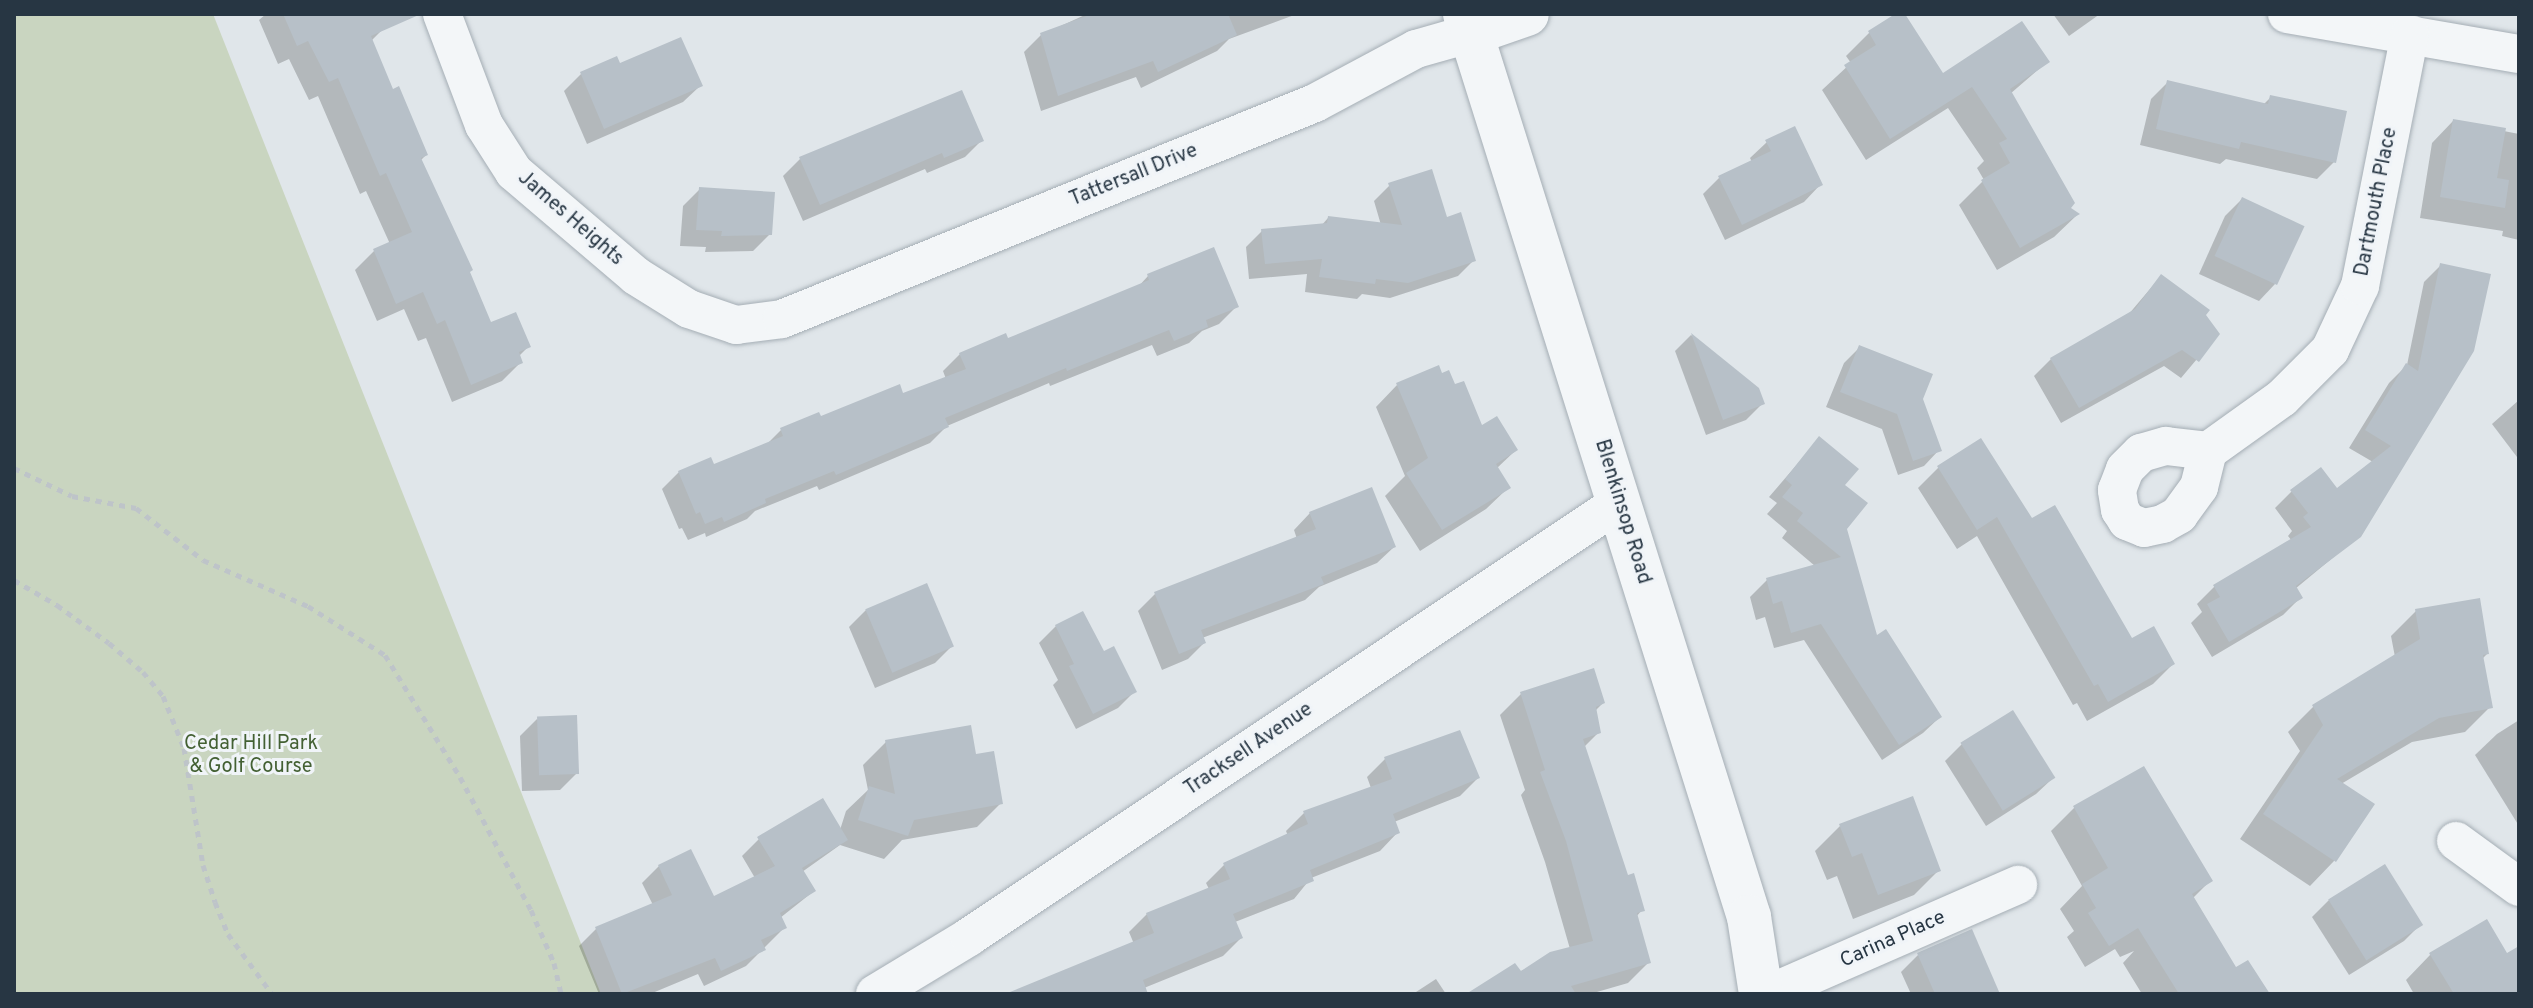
<!DOCTYPE html>
<style>
body{margin:0}
#map{position:relative;width:2533px;height:1008px;overflow:hidden;background:#e0e6ea;font-family:Overpass,sans-serif}
div>[style]{position:absolute}
.green>*{inset:0;background:#c9d5c0}
.shadow>*{inset:0;background:#0003}
.building>*{inset:0;background:#b7c0c8;transform-origin:0 0}
.path>*{height:5px;margin-top:-2.5px;transform-origin:0;background:repeating-linear-gradient(90deg,#bec4c9 0 6px,transparent 0 12px)}
.roads{filter:drop-shadow(0 0 2px #a5aeb5) drop-shadow(0 0 2px #a5aeb5)}
.minor>*{height:38px;margin:-19px;padding:0 19px;transform-origin:19px;border-radius:19px;background:#f3f6f8}
.tertiary>*{height:44px;margin:-22px;padding:0 22px;transform-origin:22px;border-radius:22px;background:#f3f6f8}
span{translate:-50% -50%;white-space:nowrap;text-align:center;line-height:1.15;-webkit-text-stroke:6px #f0f4f8;paint-order:stroke}
.street-label{font-size:20px;color:#273643}
.park-label{font-size:20px;color:#436033}
.frame{position:absolute;inset:0;border:16px solid #273643;pointer-events:none}
</style>
<div id="map">
<div class="green">
<div style="clip-path:polygon(14px 14px,213px 14px,601px 994px,14px 994px)"></div>
</div>
<div class="shadow">
<div style="clip-path:polygon(266px 14px,375px 14px,382px 30px,371px 41px,392px 92px,426px 155px,420px 161px,490px 325px,529px 346px,519px 356px,521px 362px,502px 381px,452px 402px,426px 338px,418px 341px,404px 309px,377px 321px,355px 270px,374px 251px,390px 244px,366px 191px,360px 194px,318px 96px,309px 100px,289px 59px,278px 64px,259px 20px)"></div>
<div style="clip-path:polygon(1087px 14px,1297px 14px,1229px 39px,1217px 51px,1141px 88px,1136px 77px,1041px 111px,1024px 52px,1041px 35px)"></div>
<div style="clip-path:polygon(1899px 14px,1903px 14px,1943px 75px,2047px 62px,2010px 94px,2069px 209px,2077px 215px,2054px 237px,1997px 270px,1959px 205px,1984px 180px,1977px 168px,1984px 161px,1948px 108px,1866px 160px,1822px 90px,1851px 63px,1846px 56px,1869px 33px)"></div>
<div style="clip-path:polygon(2053px 14px,2100px 14px,2069px 36px)"></div>
<div style="clip-path:polygon(619px 66px,700px 86px,683px 102px,587px 144px,564px 91px,581px 74px)"></div>
<div style="clip-path:polygon(2168px 82px,2263px 105px,2271px 97px,2334px 162px,2317px 179px,2226px 159px,2220px 164px,2140px 145px,2151px 99px)"></div>
<div style="clip-path:polygon(2453px 121px,2519px 134px,2519px 240px,2502px 236px,2503px 231px,2420px 218px,2432px 143px)"></div>
<div style="clip-path:polygon(982px 140px,965px 157px,927px 173px,925px 169px,803px 221px,783px 176px,800px 159px)"></div>
<div style="clip-path:polygon(1767px 142px,1820px 185px,1804px 202px,1725px 240px,1703px 194px,1720px 177px,1752px 162px,1750px 158px)"></div>
<div style="clip-path:polygon(1390px 185px,1446px 219px,1474px 260px,1458px 276px,1390px 298px,1362px 294px,1357px 299px,1305px 292px,1307px 274px,1249px 279px,1246px 247px,1262px 231px,1321px 226px,1328px 218px,1381px 225px,1374px 201px)"></div>
<div style="clip-path:polygon(700px 189px,770px 234px,753px 251px,705px 252px,706px 247px,680px 246px,683px 206px)"></div>
<div style="clip-path:polygon(2242px 199px,2275px 284px,2259px 301px,2199px 274px,2225px 216px)"></div>
<div style="clip-path:polygon(2441px 265px,2488px 276px,2359px 536px,2295px 589px,2300px 598px,2283px 615px,2212px 657px,2191px 623px,2202px 612px,2197px 604px,2214px 587px,2292px 541px,2288px 536px,2292px 531px,2275px 508px,2292px 491px,2336px 490px,2373px 462px,2349px 448px,2389px 383px,2407px 365px,2424px 282px)"></div>
<div style="clip-path:polygon(1148px 276px,1236px 307px,1219px 324px,1202px 331px,1189px 343px,1157px 356px,1152px 345px,1050px 386px,1049px 383px,947px 426px,930px 443px,819px 490px,817px 486px,755px 511px,747px 519px,706px 537px,705px 533px,688px 540px,682px 528px,679px 529px,662px 489px,679px 472px,713px 467px,765px 446px,781px 430px,818px 414px,820px 418px,902px 396px,946px 379px,943px 371px,960px 354px,1006px 340px,1137px 288px)"></div>
<div style="clip-path:polygon(2161px 276px,2203px 315px,2218px 334px,2181px 378px,2164px 366px,2061px 423px,2034px 376px,2051px 359px,2128px 315px)"></div>
<div style="clip-path:polygon(1691px 335px,1758px 389px,1763px 403px,1746px 420px,1706px 435px,1675px 351px)"></div>
<div style="clip-path:polygon(1859px 348px,1921px 399px,1939px 450px,1924px 466px,1898px 475px,1882px 429px,1826px 407px,1844px 363px)"></div>
<div style="clip-path:polygon(1397px 385px,1516px 450px,1496px 469px,1508px 488px,1486px 509px,1420px 551px,1385px 496px,1405px 476px,1376px 407px)"></div>
<div style="clip-path:polygon(2519px 400px,2519px 456px,2517px 457px,2492px 424px)"></div>
<div style="clip-path:polygon(1819px 439px,1843px 485px,1845px 528px,1876px 638px,1940px 717px,1923px 733px,1882px 760px,1804px 640px,1774px 648px,1765px 617px,1756px 620px,1750px 597px,1767px 580px,1815px 566px,1782px 538px,1787px 531px,1767px 514px,1777px 503px,1769px 497px)"></div>
<div style="clip-path:polygon(1981px 441px,2032px 521px,2131px 641px,2173px 664px,2153px 684px,2087px 721px,2077px 703px,2073px 705px,1977px 536px,1957px 549px,1918px 488px,1938px 468px)"></div>
<div style="clip-path:polygon(1310px 513px,1394px 547px,1377px 563px,1319px 587px,1305px 600px,1202px 638px,1204px 643px,1188px 659px,1162px 670px,1138px 611px,1155px 594px,1297px 539px,1294px 530px)"></div>
<div style="clip-path:polygon(866px 610px,952px 646px,935px 663px,875px 688px,849px 627px)"></div>
<div style="clip-path:polygon(2416px 611px,2487px 654px,2482px 659px,2490px 707px,2465px 732px,2412px 742px,2341px 784px,2334px 861px,2310px 886px,2240px 839px,2300px 751px,2288px 732px,2313px 707px,2395px 657px,2391px 636px)"></div>
<div style="clip-path:polygon(1056px 626px,1103px 654px,1135px 691px,1118px 708px,1076px 729px,1053px 685px,1058px 680px,1039px 643px)"></div>
<div style="clip-path:polygon(1521px 694px,1603px 703px,1595px 711px,1599px 732px,1584px 747px,1626px 877px,1642px 910px,1636px 917px,1649px 962px,1628px 983px,1590px 994px,1470px 994px,1570px 949px,1545px 862px,1521px 795px,1525px 790px,1500px 715px)"></div>
<div style="clip-path:polygon(537px 719px,577px 773px,560px 790px,522px 791px,520px 736px)"></div>
<div style="clip-path:polygon(2519px 720px,2519px 826px,2475px 755px,2497px 734px)"></div>
<div style="clip-path:polygon(886px 742px,975px 757px,1001px 803px,977px 827px,902px 840px,884px 859px,840px 845px,802px 872px,814px 891px,780px 918px,785px 927px,746px 966px,704px 986px,698px 974px,650px 994px,599px 994px,579px 946px,596px 929px,653px 905px,642px 883px,659px 866px,713px 899px,755px 878px,742px 856px,759px 839px,840px 830px,846px 811px,868px 790px,863px 765px)"></div>
<div style="clip-path:polygon(1962px 744px,2053px 778px,2036px 794px,1986px 826px,1945px 761px)"></div>
<div style="clip-path:polygon(1385px 759px,1478px 778px,1460px 796px,1394px 822px,1398px 832px,1380px 851px,1311px 878px,1294px 899px,1235px 922px,1241px 938px,1223px 956px,1144px 988px,1146px 994px,1032px 994px,1134px 944px,1129px 932px,1147px 914px,1209px 889px,1206px 883px,1224px 865px,1288px 836px,1286px 831px,1304px 813px,1371px 788px,1367px 777px)"></div>
<div style="clip-path:polygon(2143px 768px,2210px 881px,2192px 899px,2235px 970px,2267px 994px,2142px 994px,2123px 963px,2134px 951px,2120px 957px,2115px 949px,2085px 967px,2067px 937px,2074px 931px,2060px 909px,2082px 886px,2051px 831px,2074px 808px)"></div>
<div style="clip-path:polygon(1840px 826px,1939px 870px,1914px 895px,1853px 919px,1837px 876px,1827px 880px,1815px 851px)"></div>
<div style="clip-path:polygon(2329px 900px,2421px 924px,2404px 941px,2349px 975px,2312px 917px)"></div>
<div style="clip-path:polygon(2519px 950px,2519px 994px,2414px 994px,2406px 980px,2430px 955px,2506px 955px)"></div>
<div style="clip-path:polygon(1918px 955px,1998px 994px,1911px 994px,1901px 972px)"></div>
<div style="clip-path:polygon(1436px 979px,1446px 994px,1413px 994px,1416px 992px)"></div>
</div>
<div class="building">
<div style="clip-path:polygon(283px 14px,421px 14px,371px 36px,393px 89px,399px 86px,428px 155px,421px 158px,473px 270px,470px 272px,491px 322px,516px 312px,531px 347px,519px 352px,523px 363px,471px 385px,445px 320px,437px 324px,423px 292px,396px 304px,373px 249px,412px 232px,386px 173px,380px 176px,338px 78px,329px 82px,308px 41px,297px 46px)"></div>
<div style="clip-path:polygon(1092px 14px,1228px 14px,1237px 35px,1158px 72px,1153px 61px,1058px 96px,1040px 33px)"></div>
<div style="clip-path:polygon(1895px 14px,1905px 14px,1943px 73px,2022px 21px,2050px 62px,2010px 89px,2075px 203px,2071px 208px,2080px 214px,2020px 248px,1981px 180px,2010px 163px,1999px 143px,2007px 139px,1972px 87px,1890px 139px,1844px 65px,1876px 45px,1868px 31px)"></div>
<div style="clip-path:polygon(681px 37px,703px 86px,604px 129px,580px 72px,617px 56px,620px 63px)"></div>
<div style="clip-path:polygon(2167px 80px,2268px 104px,2270px 95px,2347px 111px,2336px 163px,2241px 142px,2239px 149px,2156px 129px)"></div>
<div style="clip-path:polygon(962px 90px,984px 141px,944px 158px,942px 153px,820px 205px,799px 157px)"></div>
<div style="clip-path:polygon(2453px 119px,2506px 128px,2497px 178px,2509px 180px,2505px 208px,2440px 197px)"></div>
<div style="clip-path:polygon(1795px 126px,1823px 185px,1742px 225px,1718px 176px,1771px 151px,1765px 140px)"></div>
<div style="clip-path:polygon(1432px 169px,1447px 217px,1461px 212px,1476px 261px,1408px 283px,1376px 279px,1375px 284px,1319px 277px,1322px 259px,1265px 264px,1261px 229px,1327px 223px,1328px 216px,1402px 225px,1388px 183px)"></div>
<div style="clip-path:polygon(699px 187px,775px 192px,772px 235px,721px 236px,722px 231px,696px 230px)"></div>
<div style="left:2242px;top:197px;width:69px;height:65px;rotate:25deg"></div>
<div style="clip-path:polygon(1214px 247px,1239px 307px,1206px 320px,1208px 327px,1174px 341px,1169px 330px,1067px 371px,1066px 368px,945px 418px,949px 427px,836px 475px,834px 471px,765px 499px,766px 503px,724px 522px,722px 517px,705px 524px,700px 512px,696px 514px,678px 471px,711px 457px,714px 464px,783px 436px,780px 428px,819px 412px,821px 416px,900px 384px,903px 393px,966px 369px,959px 353px,1006px 333px,1008px 338px,1149px 280px,1147px 274px)"></div>
<div style="clip-path:polygon(2440px 263px,2491px 274px,2474px 351px,2361px 537px,2296px 586px,2303px 598px,2229px 642px,2207px 604px,2220px 597px,2213px 585px,2311px 527px,2303px 517px,2308px 513px,2290px 490px,2321px 467px,2337px 488px,2391px 446px,2365px 430px,2406px 363px,2418px 371px)"></div>
<div style="clip-path:polygon(2161px 274px,2210px 310px,2206px 315px,2220px 334px,2199px 362px,2182px 350px,2079px 408px,2050px 358px,2135px 309px)"></div>
<div style="clip-path:polygon(1691px 333px,1759px 388px,1765px 404px,1723px 420px)"></div>
<div style="clip-path:polygon(1859px 345px,1933px 374px,1923px 399px,1942px 451px,1913px 461px,1897px 414px,1840px 392px)"></div>
<div style="clip-path:polygon(1439px 365px,1442px 373px,1449px 370px,1455px 384px,1464px 381px,1482px 425px,1497px 416px,1518px 450px,1496px 464px,1511px 488px,1442px 530px,1406px 473px,1428px 458px,1396px 383px)"></div>
<div style="clip-path:polygon(1819px 436px,1859px 469px,1845px 485px,1868px 503px,1847px 529px,1877px 635px,1886px 629px,1942px 717px,1899px 745px,1821px 624px,1791px 633px,1782px 601px,1773px 604px,1766px 578px,1841px 557px,1797px 521px,1803px 513px,1782px 497px,1792px 485px,1785px 479px)"></div>
<div style="clip-path:polygon(1981px 438px,2032px 518px,2055px 505px,2132px 638px,2154px 626px,2175px 664px,2108px 702px,2098px 684px,2094px 686px,1997px 517px,1977px 530px,1937px 466px)"></div>
<div style="clip-path:polygon(1372px 487px,1396px 547px,1321px 577px,1324px 584px,1201px 630px,1206px 643px,1179px 654px,1154px 592px,1316px 529px,1309px 512px)"></div>
<div style="left:927px;top:583px;width:69px;height:67px;rotate:67deg"></div>
<div style="clip-path:polygon(2480px 598px,2489px 654px,2483px 655px,2493px 708px,2439px 718px,2337px 779px,2375px 804px,2336px 862px,2263px 814px,2323px 725px,2312px 705px,2420px 639px,2415px 609px)"></div>
<div style="clip-path:polygon(1083px 611px,1104px 651px,1114px 646px,1137px 692px,1093px 714px,1069px 666px,1074px 664px,1055px 625px)"></div>
<div style="clip-path:polygon(1594px 668px,1605px 703px,1596px 707px,1601px 733px,1583px 739px,1628px 875px,1634px 873px,1645px 911px,1637px 913px,1651px 963px,1571px 986px,1576px 994px,1466px 994px,1515px 963px,1521px 971px,1550px 952px,1593px 941px,1566px 841px,1540px 772px,1545px 770px,1520px 692px)"></div>
<div style="left:2013px;top:710px;width:80px;height:62px;rotate:58deg"></div>
<div style="left:577px;top:715px;width:59px;height:40px;rotate:88deg"></div>
<div style="clip-path:polygon(971px 725px,976px 754px,994px 751px,1003px 804px,914px 820px,908px 836px,858px 820px,869px 786px,895px 794px,885px 740px)"></div>
<div style="clip-path:polygon(1460px 730px,1480px 778px,1393px 814px,1400px 833px,1310px 870px,1314px 881px,1233px 914px,1243px 938px,1143px 980px,1148px 994px,1005px 994px,1154px 933px,1146px 913px,1230px 879px,1223px 863px,1308px 824px,1303px 811px,1392px 779px,1384px 757px)"></div>
<div style="clip-path:polygon(2144px 766px,2213px 881px,2192px 894px,2236px 967px,2248px 960px,2270px 994px,2179px 994px,2138px 928px,2109px 946px,2088px 913px,2096px 908px,2082px 884px,2108px 868px,2073px 806px)"></div>
<div style="clip-path:polygon(1913px 796px,1941px 871px,1878px 895px,1862px 853px,1852px 857px,1839px 824px)"></div>
<div style="clip-path:polygon(823px 798px,848px 840px,802px 868px,816px 891px,780px 913px,787px 928px,761px 940px,766px 950px,721px 971px,715px 958px,622px 994px,595px 927px,672px 895px,658px 865px,691px 849px,714px 896px,775px 866px,757px 837px)"></div>
<div style="left:2385px;top:864px;width:72px;height:67px;rotate:58deg"></div>
<div style="clip-path:polygon(2487px 919px,2507px 953px,2519px 946px,2519px 994px,2454px 994px,2429px 953px)"></div>
<div style="clip-path:polygon(1972px 929px,2000px 994px,1935px 994px,1917px 953px)"></div>
</div>
<div class="path">
<div style="left:14px;top:468px;width:64px;rotate:25.8deg"></div>
<div style="left:72px;top:496px;width:65px;rotate:10.6deg"></div>
<div style="left:136px;top:508px;width:85px;rotate:37.8deg"></div>
<div style="left:203px;top:560px;width:115px;rotate:23.7deg"></div>
<div style="left:308px;top:606px;width:91px;rotate:32.5deg"></div>
<div style="left:385px;top:655px;width:143px;rotate:58.4deg"></div>
<div style="left:460px;top:777px;width:151px;rotate:61.9deg"></div>
<div style="left:531px;top:910px;width:58px;rotate:66.5deg"></div>
<div style="left:554px;top:963px;width:32px;rotate:77deg"></div>
<div style="left:14px;top:580px;width:50px;rotate:30.2deg"></div>
<div style="left:57px;top:605px;width:64px;rotate:36.2deg"></div>
<div style="left:109px;top:643px;width:45px;rotate:40.5deg"></div>
<div style="left:143px;top:672px;width:31px;rotate:50deg"></div>
<div style="left:163px;top:696px;width:56px;rotate:68deg"></div>
<div style="left:184px;top:748px;width:119px;rotate:80.8deg"></div>
<div style="left:203px;top:865px;width:39px;rotate:72deg"></div>
<div style="left:215px;top:902px;width:35px;rotate:68deg"></div>
<div style="left:228px;top:934px;width:74px;rotate:53.7deg"></div>
</div>
<div class="roads">
<div class="minor">
<div style="left:442px;top:14px;width:119px;rotate:69.3deg"></div>
<div style="left:484px;top:125px;width:56px;rotate:57.4deg"></div>
<div style="left:514px;top:172px;width:160px;rotate:40.4deg"></div>
<div style="left:636px;top:276px;width:62px;rotate:31.9deg"></div>
<div style="left:689px;top:309px;width:50px;rotate:18.8deg"></div>
<div style="left:736px;top:325px;width:46px;rotate:-7.4deg"></div>
<div style="left:782px;top:319px;width:575px;rotate:-22.06deg"></div>
<div style="left:1315px;top:103px;width:115px;rotate:-28.1deg"></div>
<div style="left:1416px;top:49px;width:58px;rotate:-15.9deg"></div>
<div style="left:2287px;top:14px;width:235px;rotate:9.8deg"></div>
<div style="left:2208px;top:451px;width:37px;rotate:104deg"></div>
<div style="left:2199px;top:487px;width:34px;rotate:126deg"></div>
<div style="left:2179px;top:515px;width:18px;rotate:151deg"></div>
<div style="left:2163px;top:524px;width:19px;rotate:168deg"></div>
<div style="left:2144px;top:528px;width:18px;rotate:-158deg"></div>
<div style="left:2127px;top:521px;width:13px;rotate:-122deg"></div>
<div style="left:2120px;top:510px;width:20px;rotate:-99deg"></div>
<div style="left:2117px;top:490px;width:22px;rotate:-69deg"></div>
<div style="left:2125px;top:469px;width:23px;rotate:-45deg"></div>
<div style="left:2141px;top:453px;width:26px;rotate:-16deg"></div>
<div style="left:2166px;top:446px;width:42px;rotate:6.8deg"></div>
<div style="left:2208px;top:451px;width:91px;rotate:-35.6deg"></div>
<div style="left:2282px;top:398px;width:68px;rotate:-45deg"></div>
<div style="left:2330px;top:350px;width:71px;rotate:-64.9deg"></div>
<div style="left:2360px;top:286px;width:257px;rotate:-78.8deg"></div>
<div style="left:2456px;top:841px;width:78px;rotate:36.1deg"></div>
<div style="left:875px;top:994px;width:110px;rotate:-31.2deg"></div>
<div style="left:969px;top:937px;width:783px;rotate:-33.75deg"></div>
<div style="left:1768px;top:994px;width:273px;rotate:-23.6deg"></div>
</div>
<div class="tertiary">
<div style="left:1465px;top:14px;width:947px;rotate:72.54deg"></div>
<div style="left:1749px;top:917px;width:78px;rotate:81.1deg"></div>
<div style="left:1472px;top:33px;width:58px;rotate:-19.1deg"></div>
</div>
</div>
<div class="street-label">
<span style="left:1134px;top:176px;rotate:-22deg">Tattersall Drive</span>
<span style="left:2377px;top:202px;rotate:-79deg">Dartmouth Place</span>
<span style="left:570px;top:219px;rotate:41deg">James Heights</span>
<span style="left:1622px;top:512px;rotate:73deg">Blenkinsop Road</span>
<span style="left:1249px;top:750px;rotate:-34deg">Tracksell Avenue</span>
<span style="left:1893px;top:940px;rotate:-24deg">Carina Place</span>
</div>
<div class="park-label">
<span style="left:251px;top:756px">Cedar Hill Park<br>&amp; Golf Course</span>
</div>
<div class="frame"></div>
</div>
